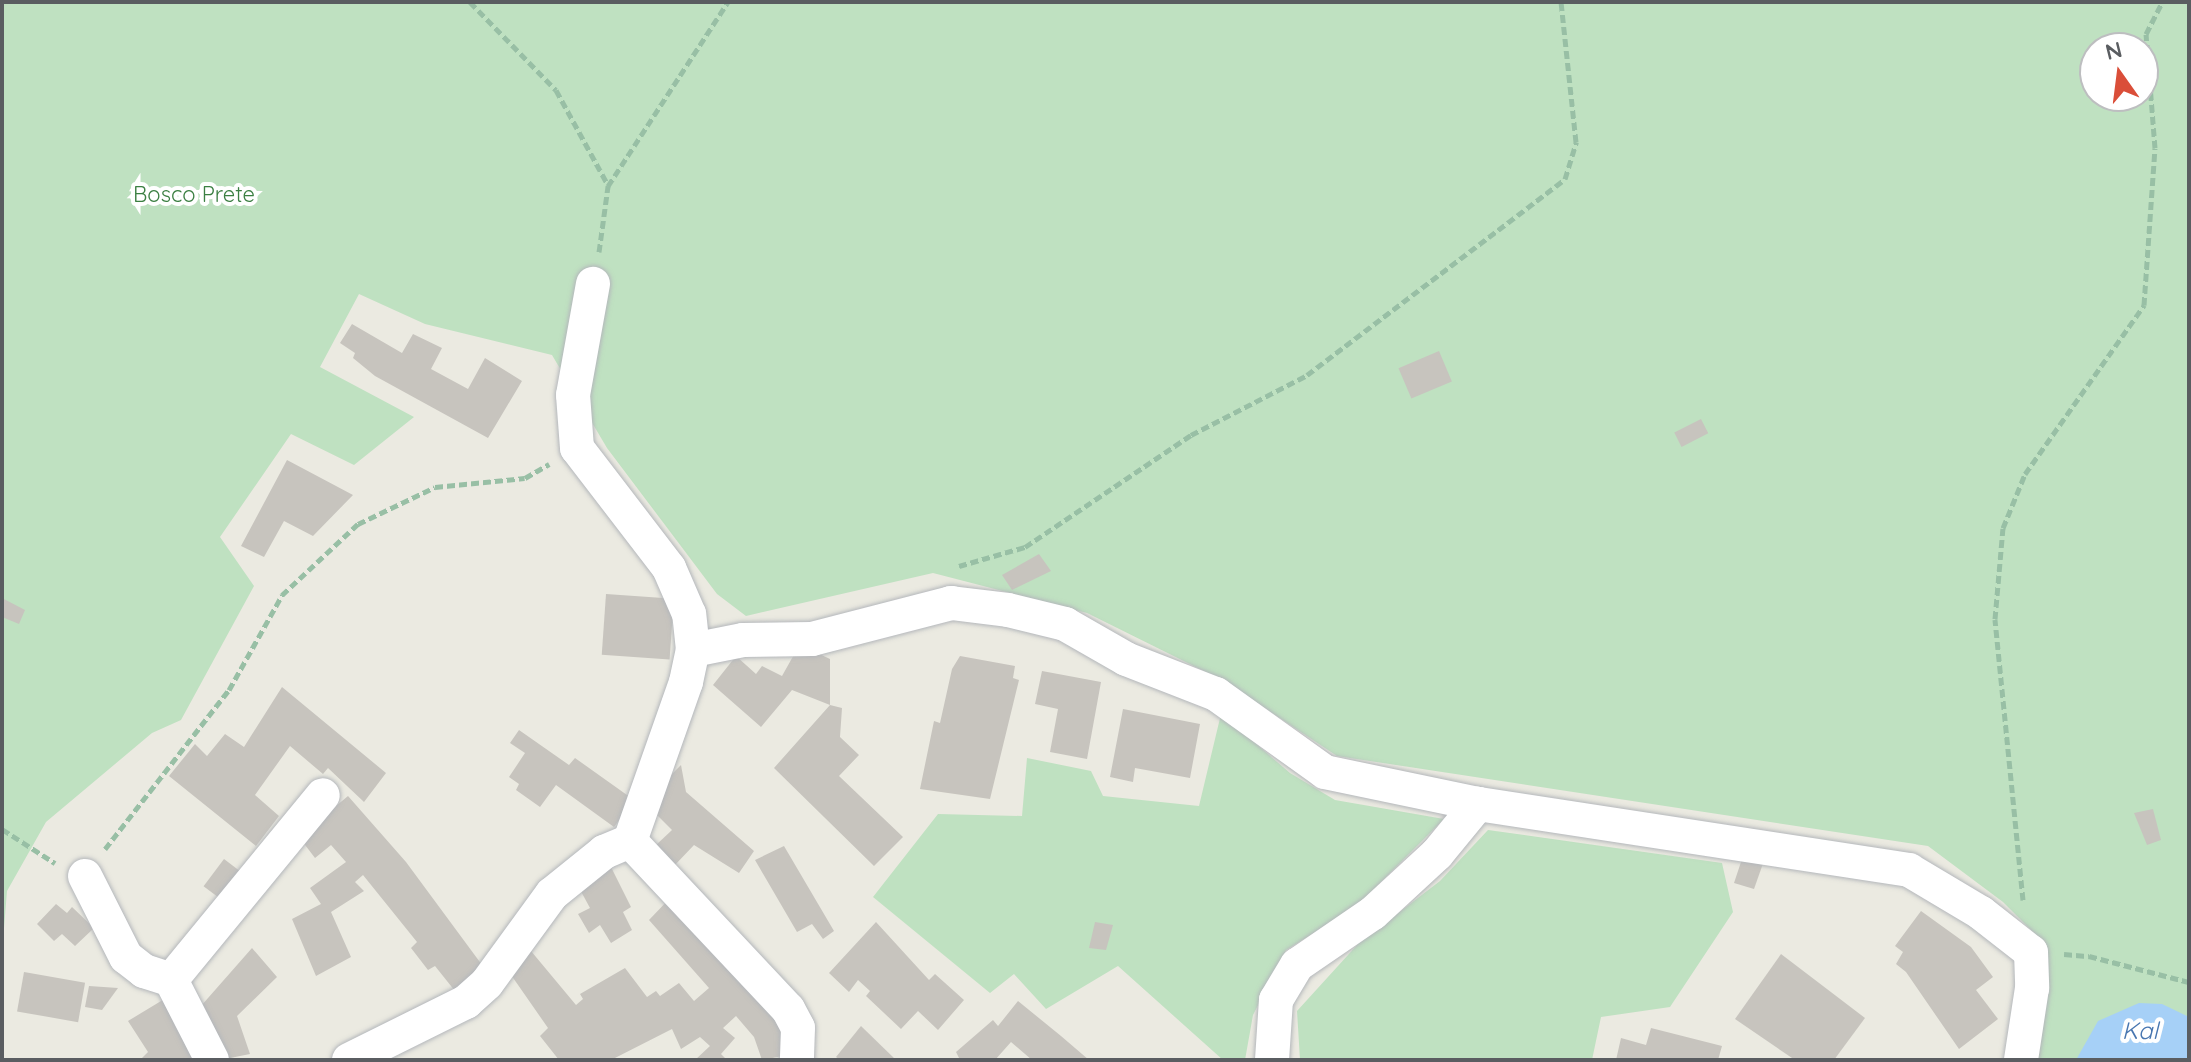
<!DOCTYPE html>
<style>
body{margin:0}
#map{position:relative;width:2191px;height:1062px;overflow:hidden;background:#ebeae1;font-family:Quicksand,sans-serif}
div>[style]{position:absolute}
.green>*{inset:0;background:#bfe1c1}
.water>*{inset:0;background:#a6d0f7}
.building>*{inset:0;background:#c7c4be;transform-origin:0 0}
.path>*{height:5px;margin-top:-2.5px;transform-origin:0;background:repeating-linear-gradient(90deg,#98bfa5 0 8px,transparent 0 12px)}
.roads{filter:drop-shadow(0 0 2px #b4b7bb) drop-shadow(0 0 2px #b4b7bb)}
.street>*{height:34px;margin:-17px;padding:0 17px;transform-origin:17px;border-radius:17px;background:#fff}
span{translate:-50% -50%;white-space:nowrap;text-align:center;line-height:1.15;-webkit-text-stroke:8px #fff;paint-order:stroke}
.park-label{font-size:22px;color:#3b7f42}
.water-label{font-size:24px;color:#4876b0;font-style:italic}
.frame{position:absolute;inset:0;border:4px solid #5a5d61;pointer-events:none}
.north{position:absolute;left:2079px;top:32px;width:80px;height:80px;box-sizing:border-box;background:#fff;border:2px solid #bdbec0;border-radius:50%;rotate:346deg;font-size:22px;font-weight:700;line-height:32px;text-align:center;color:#5a5d61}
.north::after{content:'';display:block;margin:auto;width:28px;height:36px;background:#da4e39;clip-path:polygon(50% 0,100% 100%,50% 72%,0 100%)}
</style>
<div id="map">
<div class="green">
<div style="clip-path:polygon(evenodd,2px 2px,2189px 2px,2189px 1060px,2033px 1060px,2040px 939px,2003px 902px,1928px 846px,1337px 756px,1224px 681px,1087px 613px,933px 573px,746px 616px,717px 594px,607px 448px,552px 355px,425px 324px,359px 294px,320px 367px,414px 417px,354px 465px,291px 434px,220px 537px,254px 586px,181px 720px,152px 733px,46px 822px,7px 891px,2px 953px,2px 2px,2095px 48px,2143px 48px,2143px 96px,2095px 96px,2095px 48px)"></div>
<div style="clip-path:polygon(1221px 714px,1290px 773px,1335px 800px,1444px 819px,1356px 907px,1286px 950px,1253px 1015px,1245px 1060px,1223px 1060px,1118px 966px,1046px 1009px,1014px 974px,990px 993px,873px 897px,938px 814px,1022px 816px,1027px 758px,1091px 771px,1103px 796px,1199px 806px)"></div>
<div style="clip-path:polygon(1488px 830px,1722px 863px,1733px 912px,1670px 1007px,1601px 1017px,1592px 1060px,1300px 1060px,1297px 1011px,1358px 944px,1440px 881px)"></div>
</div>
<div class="water">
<div style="clip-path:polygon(2139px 1003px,2162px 1004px,2189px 1017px,2189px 1060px,2076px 1060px,2098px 1021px)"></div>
</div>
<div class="building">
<div style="clip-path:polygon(352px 324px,402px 353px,413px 334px,442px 348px,431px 369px,468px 389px,485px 358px,522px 381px,488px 438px,375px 376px,353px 358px,355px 353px,340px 343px)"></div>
<div style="left:1439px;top:351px;width:33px;height:44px;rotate:67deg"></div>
<div style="left:1701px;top:419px;width:16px;height:30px;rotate:63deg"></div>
<div style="clip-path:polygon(287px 460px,353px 495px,313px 536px,284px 521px,264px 557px,241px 546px)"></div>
<div style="clip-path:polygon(1039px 554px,1051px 571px,1012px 590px,1002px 575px)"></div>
<div style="left:606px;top:594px;width:68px;height:61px;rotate:4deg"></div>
<div style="clip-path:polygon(2px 598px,25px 610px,19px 624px,2px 617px)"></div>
<div style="clip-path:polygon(811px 650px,830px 659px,830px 705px,792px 690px,761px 727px,713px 685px,736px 656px,756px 674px,762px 666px,782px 676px,796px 651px)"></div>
<div style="clip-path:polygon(960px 656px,1015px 666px,1013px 678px,1019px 680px,990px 799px,920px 789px,934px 721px,940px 723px,952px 669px)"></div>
<div style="clip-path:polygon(1042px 671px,1101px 682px,1087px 759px,1050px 752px,1058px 709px,1035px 704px)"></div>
<div style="clip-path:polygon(282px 687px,386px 773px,364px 802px,328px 768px,323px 774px,290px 746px,255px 795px,279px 816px,256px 846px,169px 776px,195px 744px,207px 756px,225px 734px,244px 747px)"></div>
<div style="clip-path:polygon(830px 705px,842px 708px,840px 737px,859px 755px,839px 776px,903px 837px,874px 866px,774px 768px)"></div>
<div style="clip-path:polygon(1123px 709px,1200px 724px,1190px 778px,1135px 768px,1133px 782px,1110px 777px)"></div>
<div style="clip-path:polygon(519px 730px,569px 765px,575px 758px,634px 800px,614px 827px,556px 785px,540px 807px,516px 790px,519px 784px,509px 777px,525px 753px,510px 743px)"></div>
<div style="clip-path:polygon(681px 765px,686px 792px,754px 851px,739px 873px,694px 845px,674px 866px,655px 846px,672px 830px,644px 802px)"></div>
<div style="clip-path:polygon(348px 796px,406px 862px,485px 969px,455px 991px,435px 966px,428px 970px,411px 948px,417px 942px,363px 875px,355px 882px,364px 891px,331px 912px,351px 957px,316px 976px,292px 919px,321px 904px,310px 888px,346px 862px,331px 845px,315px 858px,299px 837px)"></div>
<div style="clip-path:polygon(2153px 809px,2161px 840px,2147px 845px,2134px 813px)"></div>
<div style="clip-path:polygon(784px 846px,834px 931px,823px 939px,812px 924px,797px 932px,755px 860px)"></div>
<div style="clip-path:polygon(1744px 853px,1766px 855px,1754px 889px,1734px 883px)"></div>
<div style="left:224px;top:859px;width:21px;height:34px;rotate:37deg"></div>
<div style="clip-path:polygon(611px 867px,631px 907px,623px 912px,632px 930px,611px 943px,600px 925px,589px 933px,578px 914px,590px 908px,577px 884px)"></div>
<div style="clip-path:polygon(671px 897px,787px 1027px,788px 1055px,762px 1060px,754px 1037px,736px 1016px,723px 1028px,735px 1038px,721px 1054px,727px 1060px,695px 1060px,710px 1046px,700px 1037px,681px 1049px,672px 1029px,611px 1060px,559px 1060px,540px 1036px,548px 1028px,509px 972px,526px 945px,576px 1005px,583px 999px,580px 994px,625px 968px,647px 997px,656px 991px,660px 996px,679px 983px,694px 1001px,709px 988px,649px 920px)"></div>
<div style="clip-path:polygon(56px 904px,67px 913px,72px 907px,94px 928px,75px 946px,62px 934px,54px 941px,37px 924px)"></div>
<div style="clip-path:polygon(1921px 911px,1971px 947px,1993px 977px,1976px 990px,1998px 1019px,1959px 1049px,1906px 972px,1896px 964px,1903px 952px,1895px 946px)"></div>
<div style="clip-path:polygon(876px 922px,929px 980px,935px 974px,964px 1000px,938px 1030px,918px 1011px,901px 1029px,866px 996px,870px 991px,858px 980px,849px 992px,829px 973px)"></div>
<div style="clip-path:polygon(1095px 922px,1113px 925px,1106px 950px,1089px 948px)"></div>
<div style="clip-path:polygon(252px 948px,277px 977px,237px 1016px,250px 1054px,220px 1060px,201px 1006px)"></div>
<div style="clip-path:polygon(1781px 954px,1865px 1018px,1834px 1060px,1795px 1060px,1735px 1019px)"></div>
<div style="left:24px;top:972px;width:62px;height:40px;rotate:10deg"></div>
<div style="clip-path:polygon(89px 986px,118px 988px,102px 1010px,85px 1007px)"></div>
<div style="clip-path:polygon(166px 998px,204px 1060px,140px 1060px,148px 1052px,128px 1021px)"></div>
<div style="clip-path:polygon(1018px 1001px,1061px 1036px,1089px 1060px,1032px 1060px,1011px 1042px,995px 1060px,960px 1060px,956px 1052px,993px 1020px,998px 1026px)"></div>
<div style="clip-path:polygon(861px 1026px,896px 1060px,840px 1060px,836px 1057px)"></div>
<div style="clip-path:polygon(1651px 1028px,1722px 1046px,1718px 1060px,1616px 1060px,1621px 1038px,1646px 1045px)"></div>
</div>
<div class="path">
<div style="left:470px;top:2px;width:123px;rotate:45.7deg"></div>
<div style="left:556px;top:90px;width:108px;rotate:61.3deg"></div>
<div style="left:599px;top:252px;width:67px;rotate:-82.2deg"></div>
<div style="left:608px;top:186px;width:220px;rotate:-56.9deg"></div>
<div style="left:959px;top:566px;width:69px;rotate:-16.1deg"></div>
<div style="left:1025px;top:547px;width:200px;rotate:-34deg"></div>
<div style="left:1191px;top:435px;width:131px;rotate:-27.3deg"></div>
<div style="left:1307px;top:375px;width:324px;rotate:-37.2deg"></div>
<div style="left:1565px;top:179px;width:39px;rotate:-73deg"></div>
<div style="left:1576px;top:142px;width:141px;rotate:-96.1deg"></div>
<div style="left:2px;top:829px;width:63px;rotate:32.7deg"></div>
<div style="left:105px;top:849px;width:202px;rotate:-52.1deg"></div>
<div style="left:229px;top:690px;width:109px;rotate:-60.8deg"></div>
<div style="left:282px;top:595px;width:104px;rotate:-43.1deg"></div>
<div style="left:358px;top:524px;width:85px;rotate:-25.7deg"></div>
<div style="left:435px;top:487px;width:90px;rotate:-5.7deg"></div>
<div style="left:525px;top:478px;width:28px;rotate:-30deg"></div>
<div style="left:2023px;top:900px;width:282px;rotate:-95.7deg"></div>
<div style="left:1995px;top:619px;width:91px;rotate:-85deg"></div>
<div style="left:2003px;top:528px;width:58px;rotate:-67.8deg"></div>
<div style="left:2025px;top:474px;width:207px;rotate:-54.8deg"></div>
<div style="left:2144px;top:305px;width:157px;rotate:-86deg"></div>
<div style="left:2155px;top:148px;width:114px;rotate:-94.5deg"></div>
<div style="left:2146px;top:34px;width:36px;rotate:-63deg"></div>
<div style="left:2064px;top:954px;width:25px;rotate:5deg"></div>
<div style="left:2089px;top:956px;width:103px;rotate:14.6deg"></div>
</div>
<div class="roads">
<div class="street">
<div style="left:693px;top:650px;width:51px;rotate:-11.3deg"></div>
<div style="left:743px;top:640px;width:69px;rotate:-0.8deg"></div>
<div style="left:812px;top:639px;width:144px;rotate:-14.5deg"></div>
<div style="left:951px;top:603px;width:57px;rotate:7deg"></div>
<div style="left:1008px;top:610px;width:59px;rotate:13.8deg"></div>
<div style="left:1065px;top:624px;width:70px;rotate:29.8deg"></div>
<div style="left:1126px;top:659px;width:97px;rotate:21.3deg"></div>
<div style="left:1216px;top:694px;width:134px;rotate:35.6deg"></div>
<div style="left:1325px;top:772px;width:156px;rotate:11.8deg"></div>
<div style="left:630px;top:841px;width:231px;rotate:46.8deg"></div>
<div style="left:788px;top:1009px;width:21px;rotate:62deg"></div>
<div style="left:798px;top:1028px;width:32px;rotate:92deg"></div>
<div style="left:85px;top:876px;width:91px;rotate:63.2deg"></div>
<div style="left:126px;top:957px;width:23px;rotate:38deg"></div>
<div style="left:144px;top:971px;width:28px;rotate:18deg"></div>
<div style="left:171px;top:980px;width:90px;rotate:62.9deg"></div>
<div style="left:171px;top:980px;width:239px;rotate:-50.6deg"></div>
<div style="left:349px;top:1060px;width:131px;rotate:-26.4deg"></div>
<div style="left:466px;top:1002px;width:28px;rotate:-42deg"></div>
<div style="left:487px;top:983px;width:110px;rotate:-53.9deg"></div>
<div style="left:552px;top:894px;width:67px;rotate:-38.9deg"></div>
<div style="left:604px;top:852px;width:28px;rotate:-23deg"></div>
<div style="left:630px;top:841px;width:169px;rotate:-70.6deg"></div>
<div style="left:686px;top:682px;width:33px;rotate:-78deg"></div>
<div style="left:693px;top:650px;width:36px;rotate:-96deg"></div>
<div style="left:689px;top:614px;width:50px;rotate:-113.5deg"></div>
<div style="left:669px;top:568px;width:151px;rotate:-127.5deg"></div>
<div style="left:577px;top:448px;width:53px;rotate:-94.3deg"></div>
<div style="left:573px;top:395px;width:113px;rotate:-79.8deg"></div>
<div style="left:1272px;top:1060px;width:60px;rotate:-86.2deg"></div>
<div style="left:1276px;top:1000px;width:41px;rotate:-59deg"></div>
<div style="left:1297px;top:965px;width:92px;rotate:-34.4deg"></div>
<div style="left:1373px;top:913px;width:87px;rotate:-42.7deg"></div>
<div style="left:1437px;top:854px;width:65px;rotate:-50.6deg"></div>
<div style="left:1478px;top:804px;width:436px;rotate:8.7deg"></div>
<div style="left:1909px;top:870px;width:84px;rotate:30.8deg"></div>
<div style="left:1981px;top:913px;width:63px;rotate:38deg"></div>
<div style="left:2031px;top:952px;width:36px;rotate:88deg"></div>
<div style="left:2032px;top:988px;width:73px;rotate:98.7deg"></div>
</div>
</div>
<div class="park-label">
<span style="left:194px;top:195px">Bosco Prete</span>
</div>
<div class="water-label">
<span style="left:2140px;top:1031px">Kal</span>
</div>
<div class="frame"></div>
<div class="north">N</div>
</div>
